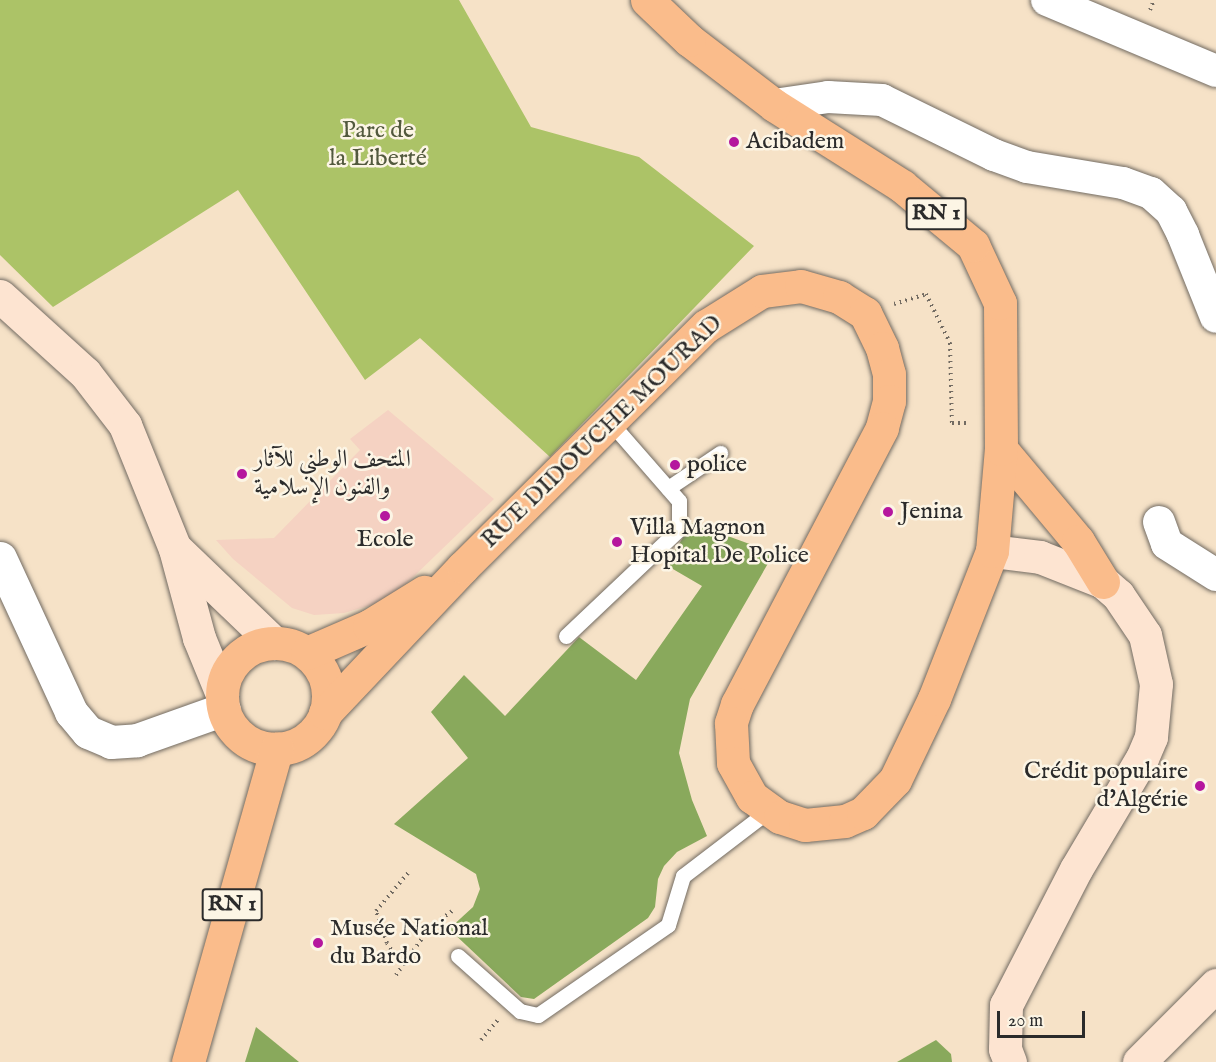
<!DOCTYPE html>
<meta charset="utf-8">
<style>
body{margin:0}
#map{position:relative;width:1216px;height:1062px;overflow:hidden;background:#f6e2c7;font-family:"IM FELL English",Amiri,serif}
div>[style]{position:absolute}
.built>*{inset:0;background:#f5d2c2}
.green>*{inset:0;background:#acc367}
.forest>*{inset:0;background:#89a95c}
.path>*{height:4px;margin-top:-2px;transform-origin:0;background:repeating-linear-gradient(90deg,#726b62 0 1.5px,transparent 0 6px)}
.roads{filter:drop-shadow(0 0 2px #726b62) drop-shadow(0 0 2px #726b62)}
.service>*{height:15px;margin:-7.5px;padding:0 7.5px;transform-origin:7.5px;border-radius:7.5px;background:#fff}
.minor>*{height:32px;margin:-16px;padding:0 16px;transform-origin:16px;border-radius:16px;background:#fff}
.tertiary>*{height:33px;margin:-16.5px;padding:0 16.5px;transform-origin:16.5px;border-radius:16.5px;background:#fff}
.secondary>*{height:33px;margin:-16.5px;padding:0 16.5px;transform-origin:16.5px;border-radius:16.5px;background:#fde4d1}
.primary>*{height:33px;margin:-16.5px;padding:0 16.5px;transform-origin:16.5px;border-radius:16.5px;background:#fabc8b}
.primary>.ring{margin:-16.5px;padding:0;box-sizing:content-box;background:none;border:33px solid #fabc8b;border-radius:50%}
.dots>*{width:16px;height:16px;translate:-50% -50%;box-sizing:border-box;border:3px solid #fcf5e5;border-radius:50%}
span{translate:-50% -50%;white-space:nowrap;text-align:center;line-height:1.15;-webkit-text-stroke:5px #fcf5e5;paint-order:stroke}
.shield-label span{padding:2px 4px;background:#fcf5e5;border:2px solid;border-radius:4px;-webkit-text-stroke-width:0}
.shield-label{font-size:22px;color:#2b2b2b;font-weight:700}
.park-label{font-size:24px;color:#52593d}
.poi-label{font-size:24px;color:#2b2b2b}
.left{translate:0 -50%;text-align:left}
.right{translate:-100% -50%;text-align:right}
.street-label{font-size:24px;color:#2b2b2b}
.scale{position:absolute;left:997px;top:1011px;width:88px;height:27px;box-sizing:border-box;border:3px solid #2b2b2b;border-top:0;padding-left:8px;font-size:18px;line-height:21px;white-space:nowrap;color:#2b2b2b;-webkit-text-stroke:4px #fcf5e5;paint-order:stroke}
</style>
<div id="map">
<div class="built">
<div style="clip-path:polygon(388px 410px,494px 499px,408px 582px,382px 602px,344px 613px,314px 615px,292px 608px,233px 559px,216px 540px,274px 538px,360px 450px,350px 439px)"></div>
</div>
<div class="green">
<div style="clip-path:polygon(0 0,459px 0,531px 127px,639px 157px,754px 246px,550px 457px,420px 338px,365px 380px,238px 190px,53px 307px,0 255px)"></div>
</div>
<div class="forest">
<div style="clip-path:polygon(692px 523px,774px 553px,690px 699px,679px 753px,692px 800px,707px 836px,677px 852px,664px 866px,658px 879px,655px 907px,648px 918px,534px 999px,521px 997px,449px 929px,473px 907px,480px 889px,476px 874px,394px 824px,468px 758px,431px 712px,464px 675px,505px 716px,579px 637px,636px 680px,702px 586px,666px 565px)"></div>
<div style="clip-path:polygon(256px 1027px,299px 1062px,245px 1062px)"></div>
<div style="clip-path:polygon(936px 1040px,951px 1054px,952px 1062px,897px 1062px)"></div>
</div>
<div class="path">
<div style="left:1150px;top:10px;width:11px;rotate:-68deg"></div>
<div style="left:894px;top:304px;width:34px;rotate:-17deg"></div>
<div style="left:926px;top:294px;width:55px;rotate:63.9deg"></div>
<div style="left:950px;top:343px;width:80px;rotate:88.6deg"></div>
<div style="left:952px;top:423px;width:18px"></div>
<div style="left:401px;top:964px;width:25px;rotate:-124deg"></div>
<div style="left:387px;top:943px;width:34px;rotate:-109deg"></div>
<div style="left:376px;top:911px;width:50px;rotate:-49.9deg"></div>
<div style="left:396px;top:975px;width:60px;rotate:-54.5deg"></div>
<div style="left:431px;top:926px;width:28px;rotate:-35deg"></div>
<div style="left:481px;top:1040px;width:26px;rotate:-50deg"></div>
</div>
<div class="roads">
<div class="service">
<div style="left:668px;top:488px;width:63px;rotate:-33.9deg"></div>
<div style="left:566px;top:636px;width:156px;rotate:-43.4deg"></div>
<div style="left:679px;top:529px;width:28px;rotate:-90deg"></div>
<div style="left:679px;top:501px;width:105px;rotate:-131.1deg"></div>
<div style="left:458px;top:956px;width:83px;rotate:41.6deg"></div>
<div style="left:520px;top:1011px;width:18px;rotate:13deg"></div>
<div style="left:538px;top:1015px;width:158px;rotate:-34.7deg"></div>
<div style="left:668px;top:925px;width:51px;rotate:-73deg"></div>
<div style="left:683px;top:876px;width:107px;rotate:-37.4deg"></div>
</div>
<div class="minor">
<div style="left:1047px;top:0;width:183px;rotate:22.8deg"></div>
<div style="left:774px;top:105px;width:55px;rotate:-8.4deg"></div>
<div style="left:828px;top:97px;width:54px;rotate:3.2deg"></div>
<div style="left:882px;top:100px;width:125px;rotate:26.2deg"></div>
<div style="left:994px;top:155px;width:35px;rotate:20deg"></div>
<div style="left:1027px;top:167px;width:97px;rotate:9.5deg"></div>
<div style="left:1123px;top:183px;width:30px;rotate:20deg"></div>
<div style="left:1151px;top:193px;width:27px;rotate:42deg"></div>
<div style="left:1171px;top:211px;width:27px;rotate:63deg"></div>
<div style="left:1183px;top:235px;width:88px;rotate:68.1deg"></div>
<div style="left:1159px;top:522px;width:23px;rotate:70deg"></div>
<div style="left:1167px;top:544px;width:58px;rotate:32.3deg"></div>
</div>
<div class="tertiary">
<div style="left:0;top:558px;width:170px;rotate:65.2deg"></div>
<div style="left:71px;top:712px;width:26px;rotate:50deg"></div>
<div style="left:88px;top:732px;width:25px;rotate:23deg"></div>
<div style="left:111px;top:742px;width:26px;rotate:-4deg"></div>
<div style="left:137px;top:740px;width:92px;rotate:-19.6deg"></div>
</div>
<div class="secondary">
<div style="left:0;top:296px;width:115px;rotate:42.2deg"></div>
<div style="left:85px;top:373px;width:66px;rotate:52.4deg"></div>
<div style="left:125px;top:425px;width:134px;rotate:68deg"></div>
<div style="left:175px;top:549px;width:92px;rotate:74.9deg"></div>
<div style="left:199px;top:638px;width:61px;rotate:67.7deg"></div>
<div style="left:176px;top:549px;width:136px;rotate:43.8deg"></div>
<div style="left:992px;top:551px;width:48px;rotate:7.1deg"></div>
<div style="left:1040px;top:557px;width:68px;rotate:21.6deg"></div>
<div style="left:1103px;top:582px;width:20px;rotate:41deg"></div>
<div style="left:1118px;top:595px;width:48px;rotate:56deg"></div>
<div style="left:1145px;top:635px;width:50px;rotate:77.3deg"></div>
<div style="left:1156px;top:684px;width:53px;rotate:95.4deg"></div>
<div style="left:1151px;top:737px;width:23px;rotate:113deg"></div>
<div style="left:1142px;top:758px;width:129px;rotate:120.7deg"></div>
<div style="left:1076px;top:869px;width:153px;rotate:117.2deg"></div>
<div style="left:1006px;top:1005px;width:44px;rotate:91.3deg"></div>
<div style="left:1005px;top:1049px;width:14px;rotate:69deg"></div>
<div style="left:1139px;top:1062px;width:109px;rotate:-45deg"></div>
</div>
<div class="primary">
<div style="left:1001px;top:449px;width:120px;rotate:50.1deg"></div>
<div style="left:1078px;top:541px;width:48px;rotate:58.6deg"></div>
<div class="ring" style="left:222px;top:643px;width:73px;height:73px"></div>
<div style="left:307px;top:653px;width:68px;rotate:-23.5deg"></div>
<div style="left:369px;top:626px;width:65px;rotate:-31.7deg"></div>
<div style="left:325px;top:713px;width:201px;rotate:-46.6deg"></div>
<div style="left:463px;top:567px;width:342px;rotate:-44.8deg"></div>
<div style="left:706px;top:326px;width:66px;rotate:-32deg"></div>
<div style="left:762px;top:291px;width:39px;rotate:-7deg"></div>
<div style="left:801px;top:286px;width:40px;rotate:16deg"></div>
<div style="left:839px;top:297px;width:31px;rotate:32deg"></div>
<div style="left:865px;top:313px;width:39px;rotate:64deg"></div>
<div style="left:882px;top:348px;width:27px;rotate:75deg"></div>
<div style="left:889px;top:374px;width:27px;rotate:90deg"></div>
<div style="left:889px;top:401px;width:28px;rotate:105deg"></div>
<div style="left:882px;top:428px;width:312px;rotate:117.7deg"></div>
<div style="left:737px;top:704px;width:20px;rotate:108deg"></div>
<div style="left:731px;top:723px;width:40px;rotate:87.1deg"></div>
<div style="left:733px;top:763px;width:39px;rotate:61deg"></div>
<div style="left:752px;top:797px;width:34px;rotate:36deg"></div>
<div style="left:780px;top:817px;width:26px;rotate:18deg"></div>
<div style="left:805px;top:825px;width:40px;rotate:-5.7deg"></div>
<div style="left:845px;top:821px;width:20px;rotate:-24deg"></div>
<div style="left:863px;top:813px;width:46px;rotate:-45.9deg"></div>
<div style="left:895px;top:780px;width:90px;rotate:-64.3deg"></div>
<div style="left:934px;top:699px;width:159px;rotate:-68.6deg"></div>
<div style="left:992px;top:551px;width:102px;rotate:-85deg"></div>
<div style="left:1001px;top:449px;width:146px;rotate:-90.4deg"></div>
<div style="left:1000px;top:303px;width:64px;rotate:-115deg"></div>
<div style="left:973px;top:245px;width:92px;rotate:-140.3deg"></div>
<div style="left:902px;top:186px;width:151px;rotate:-147.7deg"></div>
<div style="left:774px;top:105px;width:107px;rotate:-142.6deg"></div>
<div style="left:689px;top:40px;width:58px;rotate:-136.4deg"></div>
<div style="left:188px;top:1062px;width:326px;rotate:-74.2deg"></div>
</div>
</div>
<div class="dots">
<div style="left:734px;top:142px;background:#b5179e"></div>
<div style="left:675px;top:465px;background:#b5179e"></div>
<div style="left:242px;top:474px;background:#b5179e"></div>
<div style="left:888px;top:512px;background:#b5179e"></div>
<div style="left:385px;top:516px;background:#b5179e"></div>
<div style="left:617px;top:542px;background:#b5179e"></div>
<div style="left:1200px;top:786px;background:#b5179e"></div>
<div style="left:318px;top:943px;background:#b5179e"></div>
</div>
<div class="shield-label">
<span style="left:936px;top:214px">RN 1</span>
<span style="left:232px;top:905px">RN 1</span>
</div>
<div class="park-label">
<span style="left:378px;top:145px">Parc de<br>la Liberté</span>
</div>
<div class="poi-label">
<span class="left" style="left:746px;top:142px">Acibadem</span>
<span class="left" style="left:254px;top:474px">المتحف الوطني للآثار<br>والفنون الإسلامية</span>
<span class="left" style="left:687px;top:465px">police</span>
<span class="left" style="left:900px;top:512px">Jenina</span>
<span class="left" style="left:630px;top:542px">Villa Magnon<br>Hopital De Police</span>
<span style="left:385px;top:540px">Ecole</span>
<span class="right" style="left:1188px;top:786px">Crédit populaire<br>d'Algérie</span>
<span class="left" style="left:330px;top:943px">Musée National<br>du Bardo</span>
</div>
<div class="street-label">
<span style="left:602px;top:432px;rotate:-44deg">RUE DIDOUCHE MOURAD</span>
</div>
<div class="scale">20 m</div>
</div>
